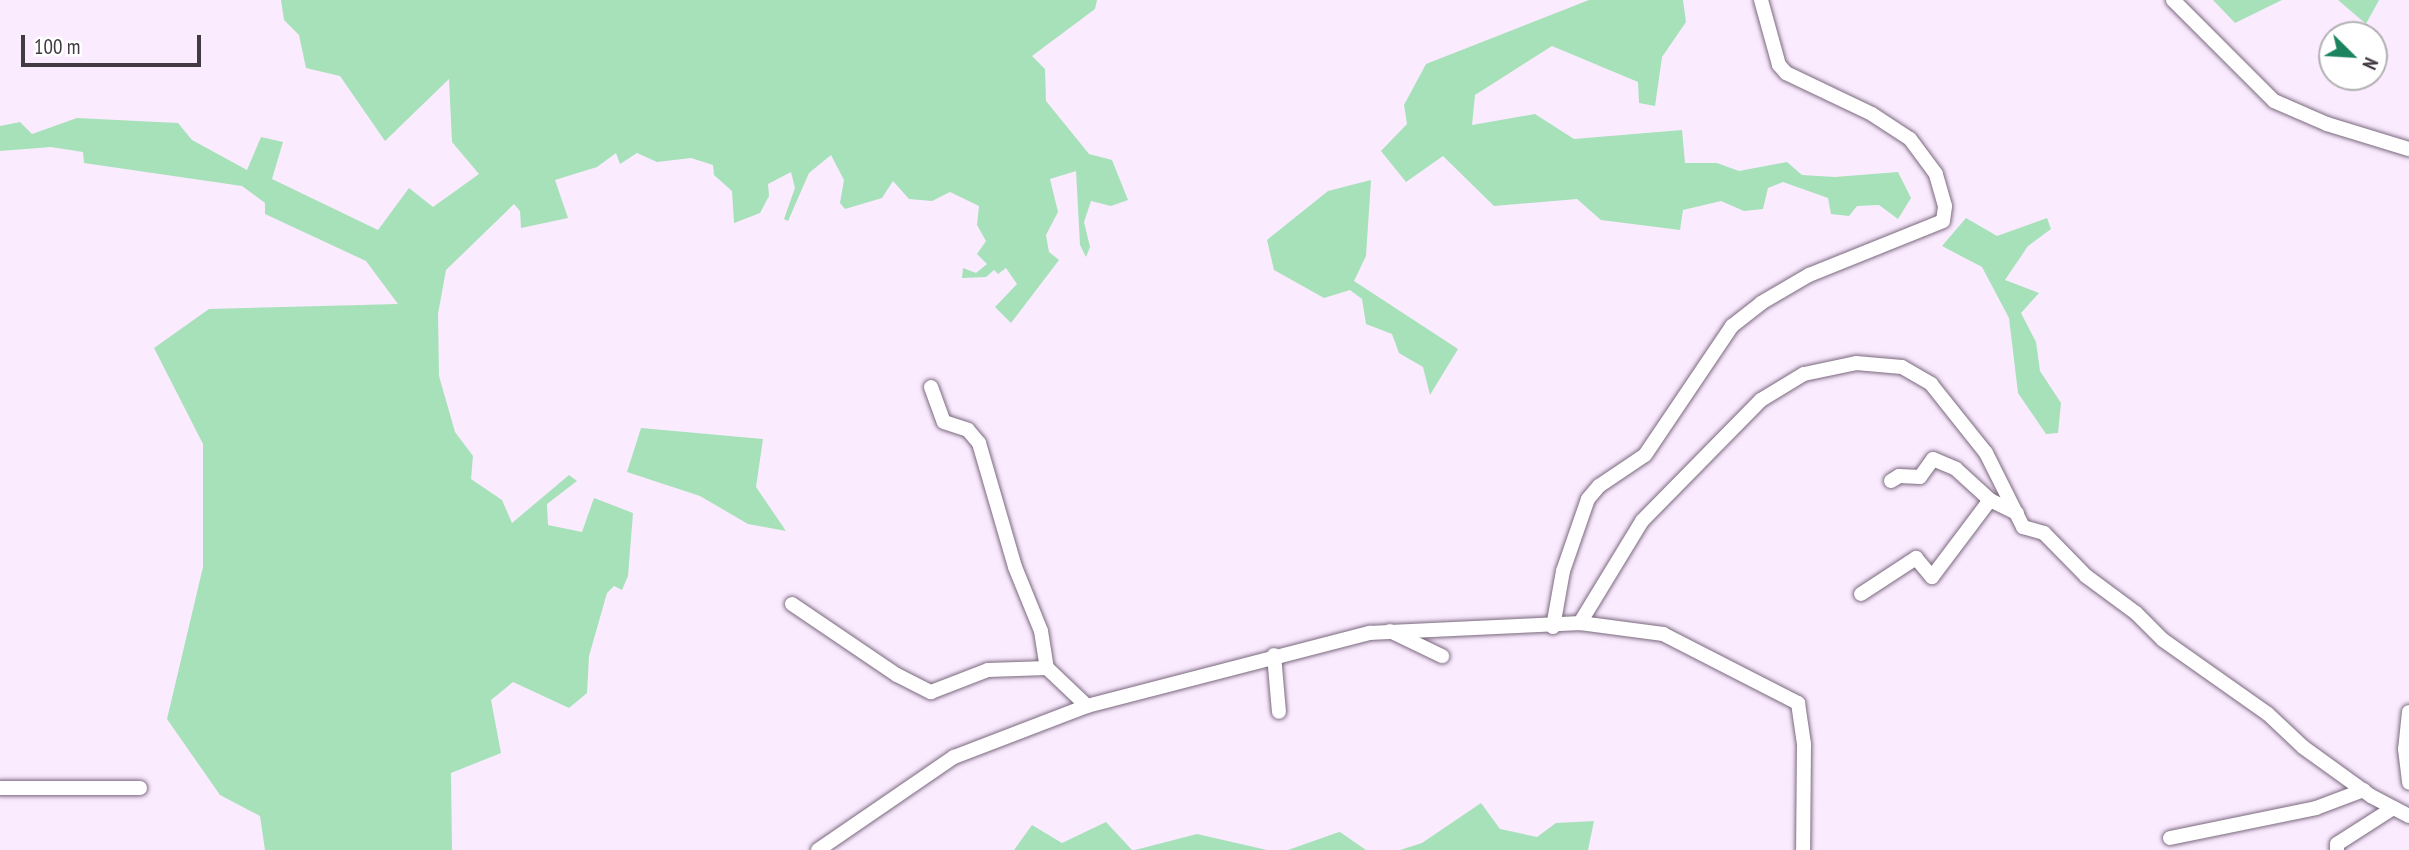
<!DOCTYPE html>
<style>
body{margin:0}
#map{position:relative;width:2409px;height:850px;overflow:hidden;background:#fbebff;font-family:"PT Sans Narrow",sans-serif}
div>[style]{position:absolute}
.green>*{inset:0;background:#a6e1b9}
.roads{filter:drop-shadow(0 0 2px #7a697e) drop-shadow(0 0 2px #7a697e)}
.minor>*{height:14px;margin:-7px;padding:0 7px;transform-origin:7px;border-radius:7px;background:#fff}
span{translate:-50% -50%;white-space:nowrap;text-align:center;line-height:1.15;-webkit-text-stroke:6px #fff;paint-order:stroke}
.north{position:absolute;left:2318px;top:21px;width:70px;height:70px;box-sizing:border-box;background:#fff;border:2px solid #b3b0b4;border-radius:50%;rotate:114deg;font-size:19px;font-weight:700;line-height:28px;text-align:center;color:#423a43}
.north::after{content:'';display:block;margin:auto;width:24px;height:32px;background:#1b845f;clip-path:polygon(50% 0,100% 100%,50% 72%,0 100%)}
.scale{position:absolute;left:21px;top:35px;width:180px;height:32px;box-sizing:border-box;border:4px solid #423a43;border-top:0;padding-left:9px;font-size:21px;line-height:24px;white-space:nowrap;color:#423a43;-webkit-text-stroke:5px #fff;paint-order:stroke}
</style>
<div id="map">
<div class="green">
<div style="clip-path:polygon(281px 0,1097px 0,1095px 9px,1032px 56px,1045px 69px,1046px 101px,1089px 154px,1112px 160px,1128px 200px,1111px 206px,1091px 201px,1084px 222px,1090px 247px,1086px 257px,1080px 245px,1076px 171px,1050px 179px,1058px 212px,1046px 235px,1049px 252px,1059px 260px,1011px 323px,995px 307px,1017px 284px,1006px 268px,998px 274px,994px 270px,986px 277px,962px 278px,963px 268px,976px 273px,987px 264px,977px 254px,986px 241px,977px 225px,979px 206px,950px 192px,932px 201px,909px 199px,893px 181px,882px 198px,845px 209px,840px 203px,844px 180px,831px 155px,809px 173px,788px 221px,784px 219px,795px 188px,791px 172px,768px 184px,769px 196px,760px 213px,734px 223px,732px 191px,714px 175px,713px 165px,691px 158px,657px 162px,637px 153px,620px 164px,616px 153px,597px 167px,555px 180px,568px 218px,521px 228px,520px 211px,514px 204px,446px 270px,438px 314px,439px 376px,455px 432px,473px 456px,471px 479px,502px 500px,512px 523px,569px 475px,577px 481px,547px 504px,548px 525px,582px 532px,594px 498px,633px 513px,628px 576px,622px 590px,614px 586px,607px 593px,589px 656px,587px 693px,569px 708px,513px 682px,491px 700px,501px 753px,451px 773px,452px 850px,265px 850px,260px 816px,220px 795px,167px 719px,203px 567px,203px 444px,154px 348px,209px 309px,398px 304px,366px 261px,265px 214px,265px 203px,242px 186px,84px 163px,83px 152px,51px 147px,0 151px,0 126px,20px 122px,32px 134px,77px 118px,178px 123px,192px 140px,247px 170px,261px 137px,283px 142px,272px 179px,378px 230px,409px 188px,433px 207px,479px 174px,452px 142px,449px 79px,385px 141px,340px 76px,306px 68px,299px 35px,284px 20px)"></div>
<div style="clip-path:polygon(1589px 0,1683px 0,1686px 22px,1662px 57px,1655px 106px,1639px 103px,1638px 82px,1552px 46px,1475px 95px,1472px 125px,1535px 114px,1574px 139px,1682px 130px,1685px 163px,1717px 163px,1739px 171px,1787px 162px,1802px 175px,1835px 177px,1898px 172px,1911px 198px,1898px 219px,1879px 205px,1857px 206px,1849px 216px,1831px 214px,1828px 198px,1783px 182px,1768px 188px,1763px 209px,1744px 211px,1721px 201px,1683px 210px,1680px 230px,1601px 220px,1577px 199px,1494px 206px,1443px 156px,1406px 182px,1381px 151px,1407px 124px,1404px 105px,1426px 64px)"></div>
<div style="clip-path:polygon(2213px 0,2282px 0,2235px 23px)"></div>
<div style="clip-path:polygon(2338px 0,2379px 0,2366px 24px)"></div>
<div style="clip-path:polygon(1371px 180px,1366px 256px,1354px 281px,1458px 349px,1430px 395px,1423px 367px,1399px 353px,1392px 334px,1366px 324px,1362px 299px,1350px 290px,1324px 298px,1274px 270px,1267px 240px,1328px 191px)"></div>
<div style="clip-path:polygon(1966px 218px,1997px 236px,2047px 218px,2051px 229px,2028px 246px,2005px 280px,2039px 293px,2021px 313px,2036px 342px,2040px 371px,2061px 403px,2058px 433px,2046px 434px,2018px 393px,2009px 318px,1982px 267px,1942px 246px)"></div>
<div style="clip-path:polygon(641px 428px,763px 439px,756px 487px,786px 531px,748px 524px,700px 496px,627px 472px)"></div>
<div style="clip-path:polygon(1481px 803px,1500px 829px,1537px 837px,1556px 823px,1594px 821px,1588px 850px,1400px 850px,1422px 843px)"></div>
<div style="clip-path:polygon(1106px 822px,1132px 850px,1014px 850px,1032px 825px,1062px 843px)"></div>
<div style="clip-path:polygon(1340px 832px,1366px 850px,1288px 850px,1339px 832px)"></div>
<div style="clip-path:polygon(1197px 834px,1267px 850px,1135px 850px)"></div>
</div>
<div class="roads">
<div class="minor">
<div style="left:2173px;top:0;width:143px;rotate:45deg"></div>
<div style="left:2274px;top:101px;width:58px;rotate:23.5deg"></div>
<div style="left:2327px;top:124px;width:86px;rotate:17deg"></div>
<div style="left:931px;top:387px;width:37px;rotate:70deg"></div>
<div style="left:944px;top:422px;width:25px;rotate:18deg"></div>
<div style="left:968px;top:430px;width:17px;rotate:50deg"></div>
<div style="left:979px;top:443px;width:129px;rotate:73.8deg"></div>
<div style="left:1015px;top:567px;width:69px;rotate:67.9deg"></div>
<div style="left:1041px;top:631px;width:37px;rotate:81deg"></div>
<div style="left:1047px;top:668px;width:55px;rotate:43.5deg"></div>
<div style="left:1891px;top:481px;width:9px;rotate:-32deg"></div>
<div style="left:1899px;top:476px;width:21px;rotate:3deg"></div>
<div style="left:1920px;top:477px;width:22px;rotate:-54deg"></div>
<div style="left:1933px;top:459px;width:25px;rotate:23deg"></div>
<div style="left:1956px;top:469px;width:46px;rotate:42.4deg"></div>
<div style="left:1990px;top:500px;width:30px;rotate:26deg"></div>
<div style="left:1861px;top:594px;width:66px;rotate:-33.2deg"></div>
<div style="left:1916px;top:558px;width:25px;rotate:50deg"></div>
<div style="left:1932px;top:577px;width:96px;rotate:-53deg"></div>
<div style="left:792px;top:604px;width:127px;rotate:34.1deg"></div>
<div style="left:897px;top:675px;width:38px;rotate:27deg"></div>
<div style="left:931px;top:692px;width:61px;rotate:-21.1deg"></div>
<div style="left:988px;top:670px;width:59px;rotate:-1.9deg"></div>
<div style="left:1580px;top:623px;width:84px;rotate:7.5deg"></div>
<div style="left:1663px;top:634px;width:152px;rotate:27.1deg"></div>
<div style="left:1798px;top:703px;width:41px;rotate:81.7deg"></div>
<div style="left:1804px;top:744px;width:106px;rotate:90.5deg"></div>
<div style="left:1553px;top:627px;width:57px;rotate:-79.9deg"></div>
<div style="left:1563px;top:571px;width:76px;rotate:-70.9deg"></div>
<div style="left:1588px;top:499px;width:17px;rotate:-50deg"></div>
<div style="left:1599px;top:486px;width:55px;rotate:-34deg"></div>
<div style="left:1645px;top:455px;width:156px;rotate:-56deg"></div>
<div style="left:1732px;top:326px;width:37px;rotate:-38deg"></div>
<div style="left:1761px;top:303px;width:56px;rotate:-30.3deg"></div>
<div style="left:1809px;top:275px;width:144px;rotate:-21.9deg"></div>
<div style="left:1943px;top:221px;width:15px;rotate:-82deg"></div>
<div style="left:1945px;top:206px;width:33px;rotate:-106deg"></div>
<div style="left:1936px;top:174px;width:44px;rotate:-126.6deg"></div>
<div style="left:1910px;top:139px;width:45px;rotate:-146.7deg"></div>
<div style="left:1872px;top:114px;width:95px;rotate:-154.5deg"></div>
<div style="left:1786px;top:73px;width:11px;rotate:-131deg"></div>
<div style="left:1779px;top:65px;width:67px;rotate:-105.5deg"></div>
<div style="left:1390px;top:631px;width:58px;rotate:25.7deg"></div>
<div style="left:1274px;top:655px;width:57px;rotate:85deg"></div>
<div style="left:2409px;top:712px;width:37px;rotate:96deg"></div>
<div style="left:2405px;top:749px;width:34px;rotate:83deg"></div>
<div style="left:0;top:788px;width:140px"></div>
<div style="left:2170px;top:838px;width:149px;rotate:-11.6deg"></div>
<div style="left:2316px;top:808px;width:51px;rotate:-20.6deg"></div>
<div style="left:818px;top:850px;width:165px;rotate:-34.4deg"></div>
<div style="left:954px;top:757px;width:142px;rotate:-21deg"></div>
<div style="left:1087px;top:706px;width:292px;rotate:-14.5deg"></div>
<div style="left:1370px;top:633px;width:210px;rotate:-2.7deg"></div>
<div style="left:1580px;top:623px;width:119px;rotate:-58.7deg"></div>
<div style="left:1642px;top:521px;width:170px;rotate:-45.5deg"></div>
<div style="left:1761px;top:400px;width:50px;rotate:-31.2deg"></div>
<div style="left:1804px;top:374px;width:53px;rotate:-11.9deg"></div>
<div style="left:1856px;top:363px;width:46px;rotate:5deg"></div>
<div style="left:1902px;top:367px;width:34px;rotate:30deg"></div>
<div style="left:1931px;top:384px;width:88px;rotate:51.4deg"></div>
<div style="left:1986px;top:453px;width:83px;rotate:63.4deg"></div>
<div style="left:2023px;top:527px;width:22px;rotate:16deg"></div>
<div style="left:2044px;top:533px;width:60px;rotate:45.7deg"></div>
<div style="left:2086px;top:576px;width:62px;rotate:36.5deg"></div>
<div style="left:2136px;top:613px;width:38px;rotate:45deg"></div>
<div style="left:2163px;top:640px;width:128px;rotate:35.2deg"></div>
<div style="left:2268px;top:714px;width:48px;rotate:43.3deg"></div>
<div style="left:2303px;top:747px;width:84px;rotate:35.8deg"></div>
<div style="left:2371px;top:796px;width:43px;rotate:27.8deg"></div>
<div style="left:2337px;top:850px;width:6px;rotate:-90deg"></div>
<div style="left:2337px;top:844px;width:67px;rotate:-32.7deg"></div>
</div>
</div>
<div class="north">N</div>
<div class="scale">100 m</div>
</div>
